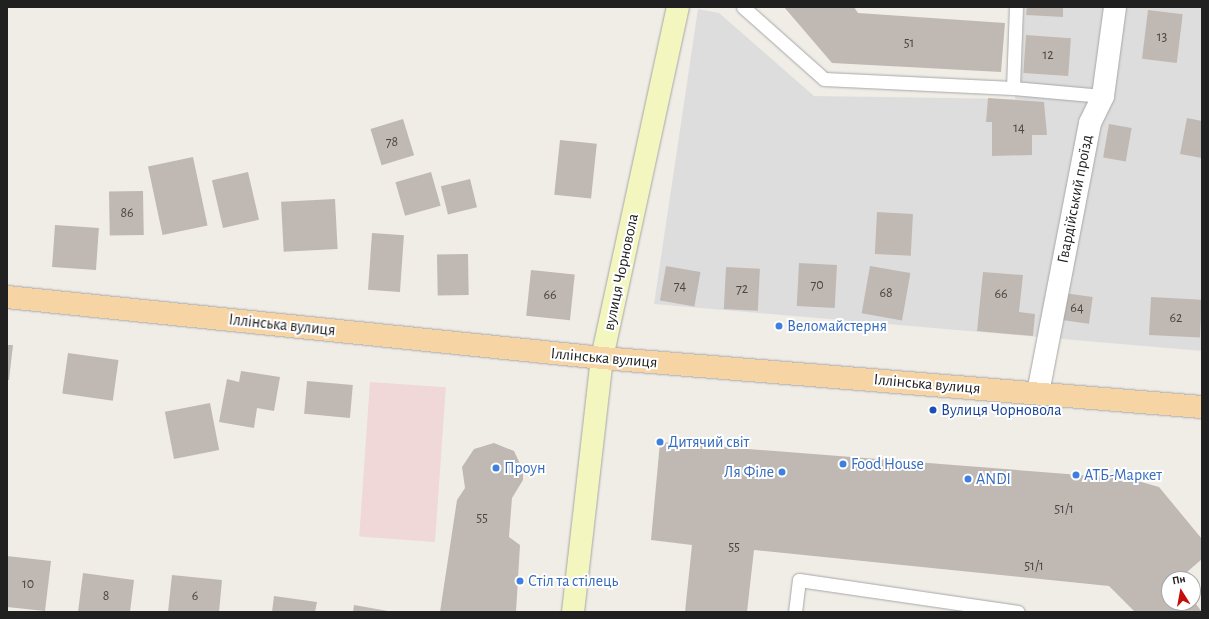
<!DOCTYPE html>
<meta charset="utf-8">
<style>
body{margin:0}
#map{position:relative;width:1209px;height:619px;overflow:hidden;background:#f0ede7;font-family:"Alegreya Sans",sans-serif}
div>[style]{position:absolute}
.residential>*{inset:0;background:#dedddd}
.commercial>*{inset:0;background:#efd8d7;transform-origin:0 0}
.building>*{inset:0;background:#c0b9b3;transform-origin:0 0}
.roads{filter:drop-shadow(0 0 1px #a7a7a7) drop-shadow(0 0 1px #a7a7a7)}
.service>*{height:13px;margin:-6.5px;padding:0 6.5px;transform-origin:6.5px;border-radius:6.5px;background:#fff}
.minor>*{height:22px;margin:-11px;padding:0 11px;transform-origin:11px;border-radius:11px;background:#fff}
.secondary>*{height:22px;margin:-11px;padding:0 11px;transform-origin:11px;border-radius:11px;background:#f3f6be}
.primary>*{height:22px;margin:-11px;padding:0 11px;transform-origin:11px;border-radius:11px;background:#f7d4a4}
.dots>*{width:11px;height:11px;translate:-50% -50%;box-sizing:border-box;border:2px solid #fff;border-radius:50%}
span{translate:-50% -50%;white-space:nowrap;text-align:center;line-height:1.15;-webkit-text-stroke:4px #fff;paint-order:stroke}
.number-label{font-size:14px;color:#484645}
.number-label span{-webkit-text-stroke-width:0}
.street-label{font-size:16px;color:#202020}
.shop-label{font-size:16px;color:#366cbe}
.left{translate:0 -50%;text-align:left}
.right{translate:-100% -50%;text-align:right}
.transit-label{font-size:16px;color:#164399}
.frame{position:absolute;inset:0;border:8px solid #202020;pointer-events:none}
.north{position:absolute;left:1161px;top:571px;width:40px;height:40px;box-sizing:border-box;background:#fff;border:1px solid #a6a6a6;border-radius:50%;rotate:349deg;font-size:11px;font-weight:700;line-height:16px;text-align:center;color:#202020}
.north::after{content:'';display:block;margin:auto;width:14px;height:18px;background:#c40e0b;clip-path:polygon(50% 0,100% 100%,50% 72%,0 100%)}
</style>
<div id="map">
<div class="residential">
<div style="clip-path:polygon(1024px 7px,1202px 7px,1202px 351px,654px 304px,698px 9px,719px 13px,814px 96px,1015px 99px)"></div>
</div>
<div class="commercial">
<div style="left:370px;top:382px;width:76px;height:155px;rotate:4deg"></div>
</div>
<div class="building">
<div style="clip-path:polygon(784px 7px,854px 7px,858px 13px,1005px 23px,1001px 72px,832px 63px)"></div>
<div style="clip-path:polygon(1027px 7px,1063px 7px,1063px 17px,1026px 15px)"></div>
<div style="left:1148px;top:10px;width:35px;height:49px;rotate:7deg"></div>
<div style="left:1026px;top:35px;width:45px;height:38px;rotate:4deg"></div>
<div style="clip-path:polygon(988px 98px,1044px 102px,1047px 135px,1032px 135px,1032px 155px,992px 156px,992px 122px,986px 122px)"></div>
<div style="clip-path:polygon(1187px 118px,1202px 121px,1202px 158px,1180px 154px)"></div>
<div style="left:403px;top:119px;width:38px;height:34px;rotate:73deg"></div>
<div style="left:1109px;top:124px;width:23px;height:34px;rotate:10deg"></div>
<div style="left:560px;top:140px;width:37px;height:55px;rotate:6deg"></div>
<div style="left:193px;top:157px;width:70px;height:46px;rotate:78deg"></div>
<div style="left:248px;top:172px;width:49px;height:37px;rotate:77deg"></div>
<div style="left:431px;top:172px;width:35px;height:37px;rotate:74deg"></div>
<div style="left:470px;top:179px;width:29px;height:30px;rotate:76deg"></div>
<div style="left:143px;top:191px;width:44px;height:34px;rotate:89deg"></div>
<div style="left:335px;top:199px;width:50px;height:54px;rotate:87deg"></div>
<div style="left:877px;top:212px;width:36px;height:42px;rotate:3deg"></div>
<div style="left:55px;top:225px;width:44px;height:42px;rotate:4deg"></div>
<div style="left:372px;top:233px;width:32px;height:57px;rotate:4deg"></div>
<div style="left:468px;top:254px;width:41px;height:31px;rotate:89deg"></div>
<div style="left:799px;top:263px;width:38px;height:43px;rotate:3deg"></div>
<div style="left:666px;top:266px;width:35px;height:35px;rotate:10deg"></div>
<div style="left:870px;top:266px;width:41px;height:48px;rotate:10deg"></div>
<div style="left:726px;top:267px;width:34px;height:42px;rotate:3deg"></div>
<div style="left:531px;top:270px;width:44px;height:46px;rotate:6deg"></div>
<div style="clip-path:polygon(983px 272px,1023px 275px,1019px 312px,1035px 314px,1033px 336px,977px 331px)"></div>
<div style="left:1064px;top:293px;width:29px;height:27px;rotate:8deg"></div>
<div style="left:1151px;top:297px;width:51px;height:38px;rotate:3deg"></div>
<div style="clip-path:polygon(7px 345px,13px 345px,9px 380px,7px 380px)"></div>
<div style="left:68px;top:353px;width:51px;height:41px;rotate:8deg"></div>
<div style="clip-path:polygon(241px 371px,280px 377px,274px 411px,257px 408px,254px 428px,219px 422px,227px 379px,239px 382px)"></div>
<div style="left:307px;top:381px;width:46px;height:33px;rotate:5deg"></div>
<div style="left:210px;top:403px;width:48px;height:46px;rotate:79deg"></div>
<div style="clip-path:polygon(660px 442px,1131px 479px,1159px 487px,1202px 539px,1202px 559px,1179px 579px,1169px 579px,1169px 603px,1193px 603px,1193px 600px,1202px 612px,1135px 612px,1109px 586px,754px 550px,747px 612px,685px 612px,692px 545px,651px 540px)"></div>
<div style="clip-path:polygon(494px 443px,514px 451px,523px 470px,523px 480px,512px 498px,509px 537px,520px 545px,516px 612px,440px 612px,457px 500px,465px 488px,462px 467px,474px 449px)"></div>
<div style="clip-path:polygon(7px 556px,51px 561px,45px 611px,7px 607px)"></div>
<div style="clip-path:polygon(83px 573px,134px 580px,130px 612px,78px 612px)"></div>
<div style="clip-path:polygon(172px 575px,222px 580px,219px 612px,168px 612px)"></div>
<div style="clip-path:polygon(274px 596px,317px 602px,315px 612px,272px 612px)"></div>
<div style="clip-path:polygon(354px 605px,388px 611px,388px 612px,353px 612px)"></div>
</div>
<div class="roads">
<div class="service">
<div style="left:743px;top:7px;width:108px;rotate:41.6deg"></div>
<div style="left:824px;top:79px;width:189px;rotate:2.7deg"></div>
<div style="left:1013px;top:88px;width:90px;rotate:5.1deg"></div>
<div style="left:1013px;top:88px;width:81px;rotate:-87.9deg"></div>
<div style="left:795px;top:612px;width:32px;rotate:-83deg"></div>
<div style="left:799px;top:580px;width:221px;rotate:8.3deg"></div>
</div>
<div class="minor">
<div style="left:1038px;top:393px;width:275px;rotate:-79.1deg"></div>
<div style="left:1090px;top:123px;width:30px;rotate:-64deg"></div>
<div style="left:1103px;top:96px;width:90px;rotate:-82.3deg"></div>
</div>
<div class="secondary">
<div style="left:573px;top:612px;width:256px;rotate:-83.5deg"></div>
<div style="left:602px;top:358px;width:359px;rotate:-77.8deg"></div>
</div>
<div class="primary">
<div style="left:7px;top:297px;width:598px;rotate:5.85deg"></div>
<div style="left:602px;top:358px;width:602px;rotate:4.67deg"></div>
</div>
</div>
<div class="dots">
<div style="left:779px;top:326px;background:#3f7fe0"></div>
<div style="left:933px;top:410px;background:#1a4fb4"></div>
<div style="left:660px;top:442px;background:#3f7fe0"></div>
<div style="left:843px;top:464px;background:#3f7fe0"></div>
<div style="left:496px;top:468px;background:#3f7fe0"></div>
<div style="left:782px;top:472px;background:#3f7fe0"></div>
<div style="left:1076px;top:475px;background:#3f7fe0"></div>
<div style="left:968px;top:479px;background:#3f7fe0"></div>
<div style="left:520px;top:581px;background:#3f7fe0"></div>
</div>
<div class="number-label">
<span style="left:1162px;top:37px">13</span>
<span style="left:909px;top:43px">51</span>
<span style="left:1048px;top:55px">12</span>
<span style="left:1019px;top:128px">14</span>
<span style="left:392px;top:142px">78</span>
<span style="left:127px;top:213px">86</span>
<span style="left:817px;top:285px">70</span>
<span style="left:680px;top:286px">74</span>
<span style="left:742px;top:289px">72</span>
<span style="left:886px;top:293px">68</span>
<span style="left:1001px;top:294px">66</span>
<span style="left:550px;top:295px">66</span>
<span style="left:1077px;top:308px">64</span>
<span style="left:1176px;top:318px">62</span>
<span style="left:1064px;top:509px">51/1</span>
<span style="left:482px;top:518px">55</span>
<span style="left:734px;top:547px">55</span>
<span style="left:1034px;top:566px">51/1</span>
<span style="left:28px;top:584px">10</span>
<span style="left:106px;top:596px">8</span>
<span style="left:195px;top:596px">6</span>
</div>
<div class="street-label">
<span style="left:1075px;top:199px;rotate:-79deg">Гвардійський проїзд</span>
<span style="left:621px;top:272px;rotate:-78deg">вулиця Чорновола</span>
<span style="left:282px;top:325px;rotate:6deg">Іллінська вулиця</span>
<span style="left:604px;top:358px;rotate:5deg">Іллінська вулиця</span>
<span style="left:927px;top:384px;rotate:5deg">Іллінська вулиця</span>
</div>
<div class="shop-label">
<span class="left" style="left:787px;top:326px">Веломайстерня</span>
<span class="left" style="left:668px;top:442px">Дитячий світ</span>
<span class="left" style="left:851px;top:464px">Food House</span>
<span class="left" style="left:504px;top:468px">Проун</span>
<span class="right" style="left:774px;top:472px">Ля Філе</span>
<span class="left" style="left:1084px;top:475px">АТБ-Маркет</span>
<span class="left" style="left:976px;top:479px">ANDI</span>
<span class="left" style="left:528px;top:581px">Стіл та стілець</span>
</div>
<div class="transit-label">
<span class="left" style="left:941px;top:410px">Вулиця Чорновола</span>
</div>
<div class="frame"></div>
<div class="north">Пн</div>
</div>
